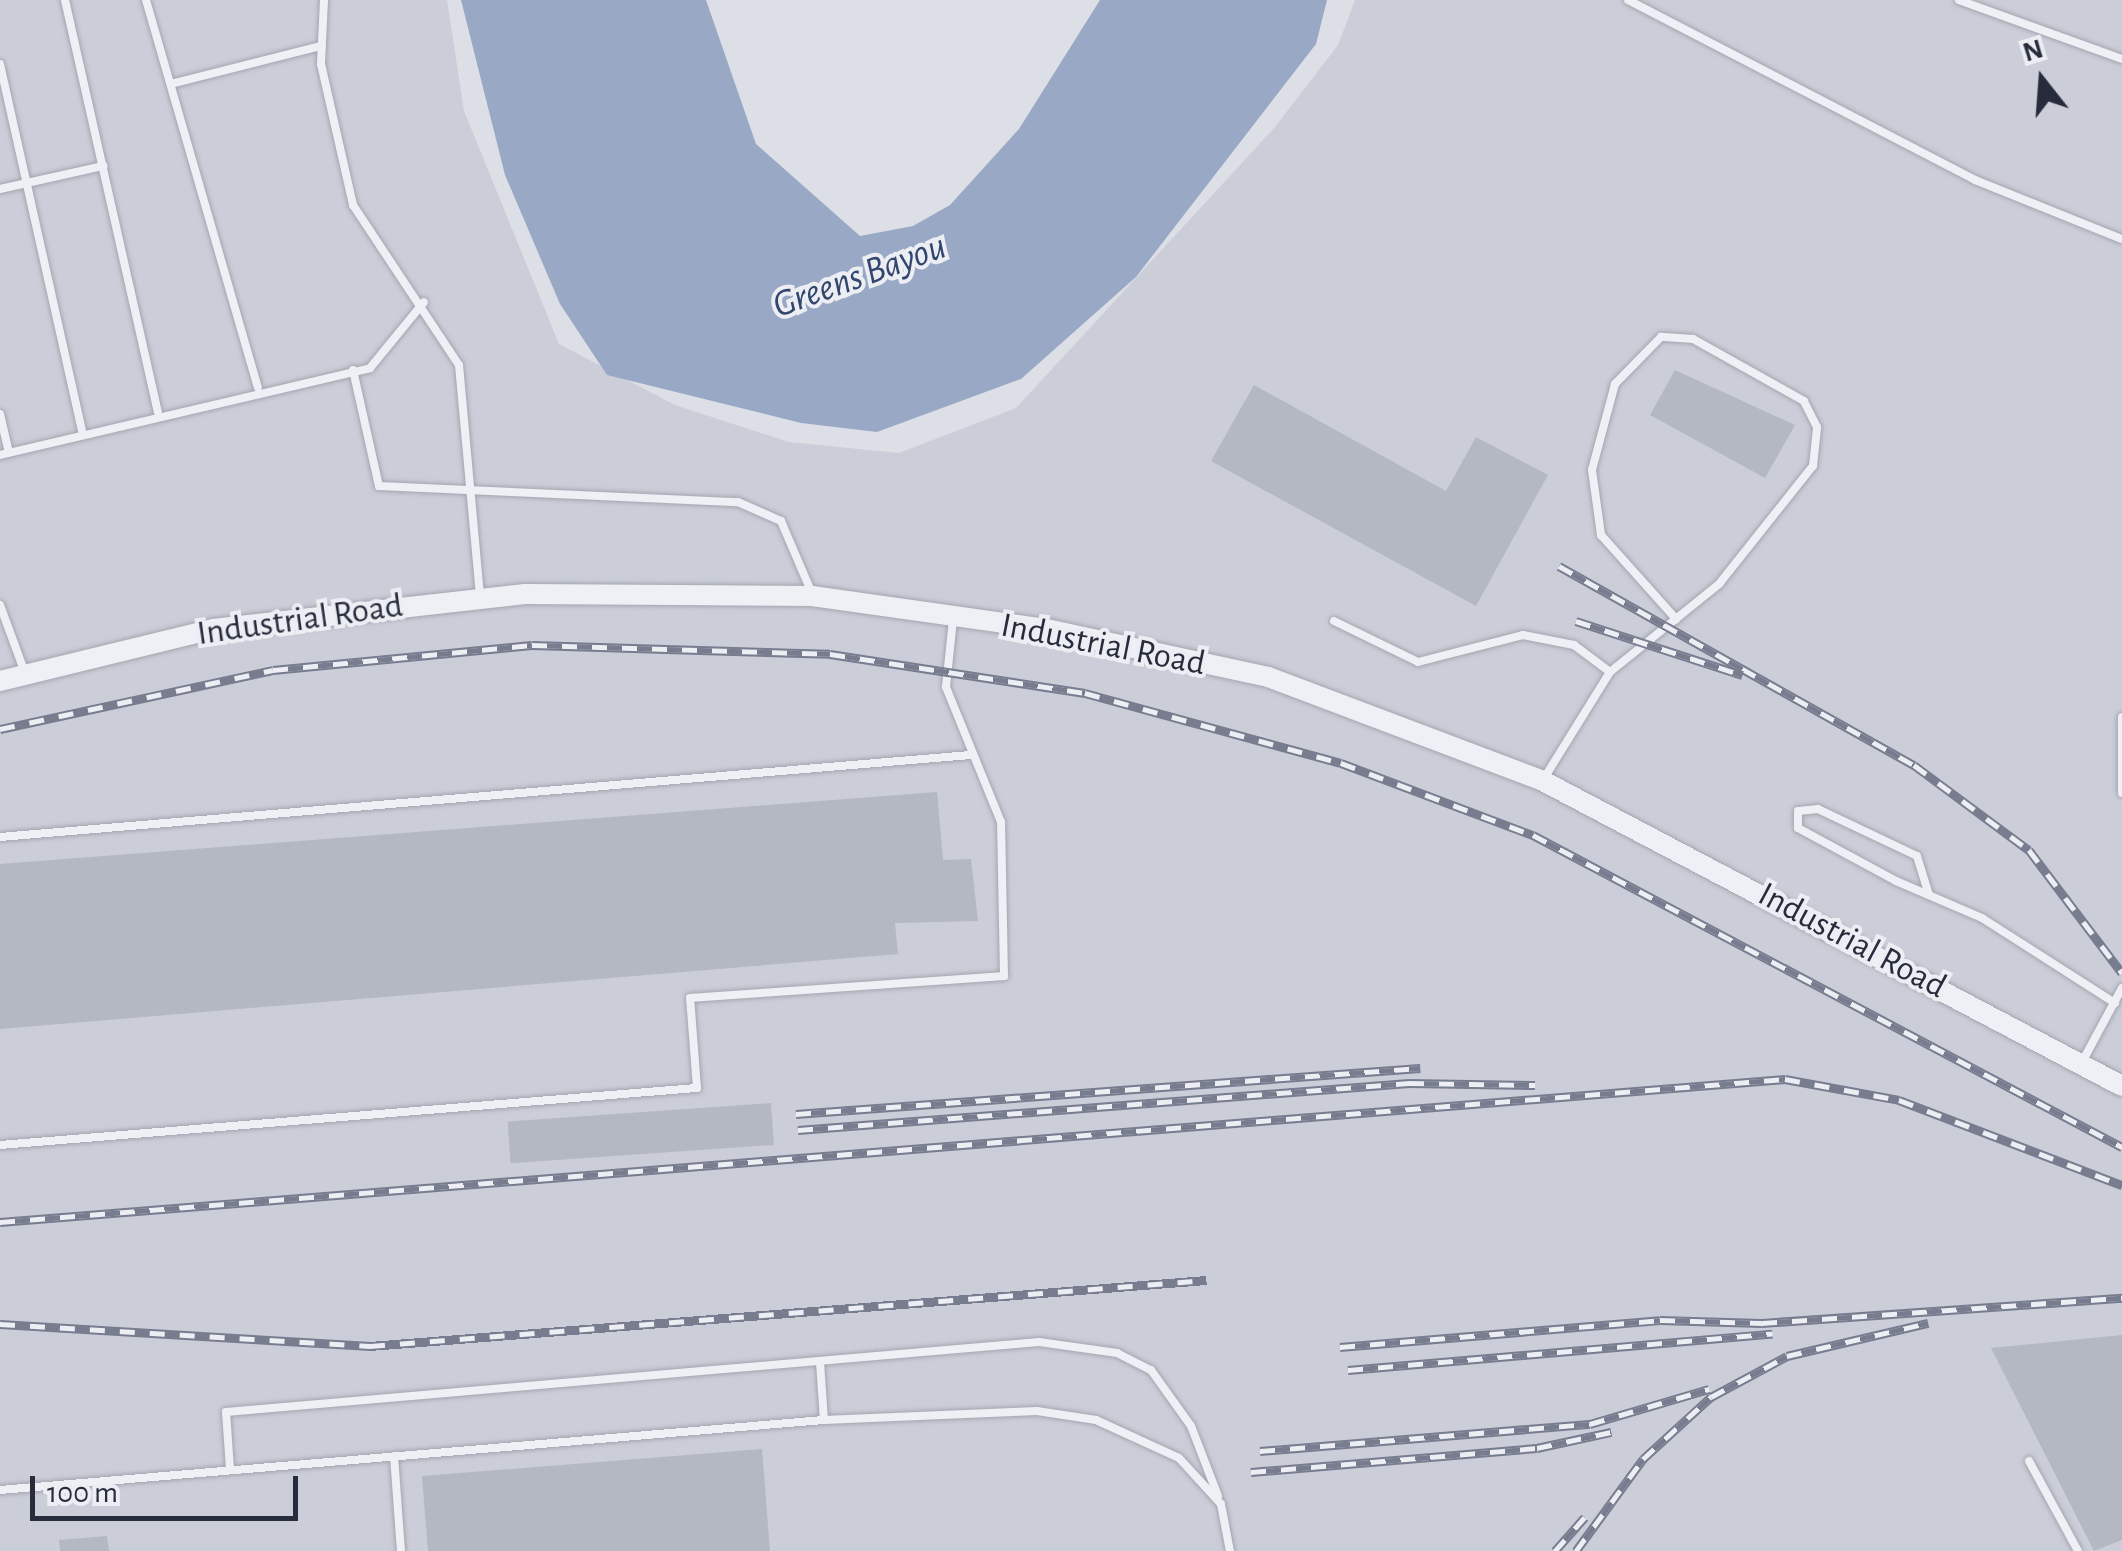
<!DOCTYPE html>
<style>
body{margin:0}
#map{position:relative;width:2122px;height:1551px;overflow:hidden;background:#dddfe6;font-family:"Alegreya Sans",sans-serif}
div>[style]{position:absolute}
.built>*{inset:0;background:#cbced8}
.water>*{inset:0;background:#99a9c5}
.building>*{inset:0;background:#b4b8c2;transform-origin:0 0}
.roads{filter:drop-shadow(0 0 2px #a3a6b0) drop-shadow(0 0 2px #a3a6b0)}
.service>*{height:8px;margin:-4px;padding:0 4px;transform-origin:4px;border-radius:4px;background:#eff0f5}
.tertiary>*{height:20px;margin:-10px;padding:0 10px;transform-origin:10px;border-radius:10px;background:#eff0f5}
.rail>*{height:9px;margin-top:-4.5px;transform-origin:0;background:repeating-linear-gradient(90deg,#eceef4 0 15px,#777d8f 0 30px);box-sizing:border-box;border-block:2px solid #777d8f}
span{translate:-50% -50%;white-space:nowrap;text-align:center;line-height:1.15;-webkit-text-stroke:8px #eceef4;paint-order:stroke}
.street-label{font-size:35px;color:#272c3c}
.water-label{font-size:38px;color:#33466d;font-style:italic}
.north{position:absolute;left:1992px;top:30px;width:100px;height:100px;-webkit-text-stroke:8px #eceef4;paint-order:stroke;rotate:343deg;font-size:28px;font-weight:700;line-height:40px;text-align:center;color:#272c3c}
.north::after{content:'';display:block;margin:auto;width:35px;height:45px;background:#272c3c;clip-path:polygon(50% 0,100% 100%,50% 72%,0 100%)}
.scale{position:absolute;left:30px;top:1476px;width:268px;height:45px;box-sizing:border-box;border:5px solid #272c3c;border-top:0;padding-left:12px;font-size:30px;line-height:35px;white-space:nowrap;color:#272c3c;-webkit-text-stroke:8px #eceef4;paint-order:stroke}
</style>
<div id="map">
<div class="built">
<div style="clip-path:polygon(0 0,447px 0,464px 111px,559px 344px,675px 405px,789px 442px,899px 453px,1016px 408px,1275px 127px,1338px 45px,1355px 0,2122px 0,2122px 1551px,0 1551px)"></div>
</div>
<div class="water">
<div style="clip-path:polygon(461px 0,706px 0,756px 144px,860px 236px,913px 226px,950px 205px,1019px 129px,1100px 0,1327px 0,1316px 44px,1136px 277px,1021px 379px,877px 432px,801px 423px,607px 375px,560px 304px,505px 175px)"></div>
</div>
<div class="building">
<div style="clip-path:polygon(1675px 370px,1795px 425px,1765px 478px,1650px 415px)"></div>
<div style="clip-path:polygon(1254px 385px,1446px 491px,1476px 437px,1548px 475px,1476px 606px,1211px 461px)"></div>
<div style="clip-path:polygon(937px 792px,943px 860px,971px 859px,978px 921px,895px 923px,898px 954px,0 1029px,0 864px)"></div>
<div style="left:771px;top:1103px;width:42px;height:264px;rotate:86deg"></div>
<div style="clip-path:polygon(2122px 1335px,2122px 1540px,2094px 1551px,1991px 1348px)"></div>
<div style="clip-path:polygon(762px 1449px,770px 1551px,428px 1551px,422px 1476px)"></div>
<div style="clip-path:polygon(107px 1536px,109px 1551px,60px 1551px,59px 1540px)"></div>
</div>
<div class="roads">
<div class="service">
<div style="left:65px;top:0;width:422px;rotate:77.3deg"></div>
<div style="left:146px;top:0;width:403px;rotate:73.9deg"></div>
<div style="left:324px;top:0;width:64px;rotate:92.7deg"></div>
<div style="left:321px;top:64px;width:145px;rotate:77.2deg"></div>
<div style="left:353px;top:205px;width:192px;rotate:56.5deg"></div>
<div style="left:459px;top:365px;width:233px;rotate:84.8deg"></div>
<div style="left:1628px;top:0;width:391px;rotate:27.4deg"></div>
<div style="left:1975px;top:180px;width:158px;rotate:21.9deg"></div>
<div style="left:1959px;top:0;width:173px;rotate:19.9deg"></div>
<div style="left:0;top:64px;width:375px;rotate:77.4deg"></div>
<div style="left:171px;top:84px;width:155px;rotate:-14.2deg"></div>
<div style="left:0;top:189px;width:106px;rotate:-12.6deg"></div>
<div style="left:353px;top:370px;width:119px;rotate:77.4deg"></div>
<div style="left:379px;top:486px;width:359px;rotate:2.6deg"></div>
<div style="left:738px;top:502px;width:47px;rotate:23.8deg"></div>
<div style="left:781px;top:521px;width:76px;rotate:66.8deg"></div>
<div style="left:0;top:414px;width:39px;rotate:77deg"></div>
<div style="left:0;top:455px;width:380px;rotate:-13.2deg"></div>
<div style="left:370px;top:368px;width:85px;rotate:-50.7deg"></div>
<div style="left:0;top:605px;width:72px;rotate:69.8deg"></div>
<div style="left:1334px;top:621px;width:93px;rotate:26deg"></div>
<div style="left:1418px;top:662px;width:108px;rotate:-14.4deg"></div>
<div style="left:1523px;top:635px;width:52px;rotate:11.1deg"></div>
<div style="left:1574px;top:645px;width:45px;rotate:36.9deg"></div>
<div style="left:1610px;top:672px;width:123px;rotate:121.8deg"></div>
<div style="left:1610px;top:672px;width:140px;rotate:-38.9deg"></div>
<div style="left:1719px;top:584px;width:151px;rotate:-51.5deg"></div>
<div style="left:1813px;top:466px;width:39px;rotate:-84deg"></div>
<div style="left:1817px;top:427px;width:29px;rotate:-117deg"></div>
<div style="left:1804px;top:401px;width:127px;rotate:-150.8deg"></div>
<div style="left:1693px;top:339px;width:32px;rotate:-176deg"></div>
<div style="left:1661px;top:337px;width:66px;rotate:134.4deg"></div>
<div style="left:1615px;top:384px;width:89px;rotate:105deg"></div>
<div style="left:1592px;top:470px;width:66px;rotate:82.1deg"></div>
<div style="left:1601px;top:535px;width:113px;rotate:48.2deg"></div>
<div style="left:2122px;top:717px;width:76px;rotate:90deg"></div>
<div style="left:0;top:837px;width:974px;rotate:-4.83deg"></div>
<div style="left:1929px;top:895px;width:41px;rotate:-107.1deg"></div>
<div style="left:1917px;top:856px;width:110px;rotate:-154.6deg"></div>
<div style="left:1818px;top:809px;width:20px;rotate:174deg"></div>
<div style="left:1798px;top:811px;width:17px;rotate:90deg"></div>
<div style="left:1798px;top:828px;width:111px;rotate:28.4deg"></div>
<div style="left:1896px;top:881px;width:94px;rotate:23.3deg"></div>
<div style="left:1982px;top:918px;width:158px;rotate:32.6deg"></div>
<div style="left:2081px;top:1064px;width:86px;rotate:-61.7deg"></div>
<div style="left:0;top:1145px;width:699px;rotate:-4.68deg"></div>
<div style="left:697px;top:1088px;width:90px;rotate:-94.4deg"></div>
<div style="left:690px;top:998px;width:315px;rotate:-4deg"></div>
<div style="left:1004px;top:976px;width:154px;rotate:-91.1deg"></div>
<div style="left:1001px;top:822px;width:146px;rotate:-112.2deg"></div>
<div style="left:946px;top:687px;width:68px;rotate:-84.1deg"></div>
<div style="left:820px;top:1362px;width:58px;rotate:86.1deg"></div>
<div style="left:394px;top:1456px;width:95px;rotate:85.8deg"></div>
<div style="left:2029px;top:1461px;width:102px;rotate:61.4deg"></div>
<div style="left:230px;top:1469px;width:57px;rotate:-94deg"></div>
<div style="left:226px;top:1412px;width:816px;rotate:-4.92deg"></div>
<div style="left:1039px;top:1342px;width:79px;rotate:8deg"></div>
<div style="left:1117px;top:1353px;width:38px;rotate:27deg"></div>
<div style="left:1151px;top:1370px;width:69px;rotate:54.5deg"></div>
<div style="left:1191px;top:1426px;width:75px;rotate:68.9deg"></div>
<div style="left:0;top:1490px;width:827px;rotate:-4.86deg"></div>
<div style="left:824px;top:1420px;width:213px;rotate:-2.4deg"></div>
<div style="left:1037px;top:1411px;width:60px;rotate:8.7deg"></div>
<div style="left:1096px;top:1420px;width:91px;rotate:24.6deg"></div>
<div style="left:1179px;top:1458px;width:62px;rotate:47.6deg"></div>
<div style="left:1221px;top:1504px;width:48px;rotate:79.2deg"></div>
</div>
<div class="tertiary">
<div style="left:0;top:681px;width:219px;rotate:-13.7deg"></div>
<div style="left:213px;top:629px;width:314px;rotate:-6.4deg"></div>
<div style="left:525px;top:594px;width:287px;rotate:0.4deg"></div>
<div style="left:812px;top:596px;width:236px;rotate:8deg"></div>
<div style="left:1046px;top:629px;width:227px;rotate:12.2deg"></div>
<div style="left:1268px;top:677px;width:294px;rotate:20.7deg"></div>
<div style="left:1543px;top:781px;width:654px;rotate:27.78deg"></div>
</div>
</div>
<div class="rail">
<div style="left:1559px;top:566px;width:407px;rotate:29.3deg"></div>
<div style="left:1914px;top:765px;width:143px;rotate:36.5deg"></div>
<div style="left:2029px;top:850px;width:154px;rotate:52.9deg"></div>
<div style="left:1576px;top:621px;width:175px;rotate:18deg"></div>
<div style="left:0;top:729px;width:279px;rotate:-12.2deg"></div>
<div style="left:273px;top:670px;width:260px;rotate:-5.5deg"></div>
<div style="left:532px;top:645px;width:298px;rotate:1.7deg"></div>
<div style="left:830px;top:654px;width:258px;rotate:8.7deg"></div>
<div style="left:1085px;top:693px;width:265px;rotate:15.3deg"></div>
<div style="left:1341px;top:763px;width:205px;rotate:20.6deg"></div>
<div style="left:1533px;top:835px;width:667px;rotate:27.91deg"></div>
<div style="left:796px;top:1114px;width:626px;rotate:-4.22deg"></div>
<div style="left:798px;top:1130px;width:613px;rotate:-4.4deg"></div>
<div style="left:1409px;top:1083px;width:126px;rotate:0.9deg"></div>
<div style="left:0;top:1222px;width:1791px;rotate:-4.58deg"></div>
<div style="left:1785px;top:1079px;width:116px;rotate:10.4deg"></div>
<div style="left:1899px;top:1100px;width:239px;rotate:20.9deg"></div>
<div style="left:0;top:1324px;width:371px;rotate:3.4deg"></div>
<div style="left:370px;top:1346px;width:839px;rotate:-4.51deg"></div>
<div style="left:1340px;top:1347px;width:321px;rotate:-4.8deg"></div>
<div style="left:1660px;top:1320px;width:102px;rotate:1.7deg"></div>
<div style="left:1762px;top:1323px;width:361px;rotate:-4deg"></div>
<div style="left:1348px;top:1370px;width:426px;rotate:-4.9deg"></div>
<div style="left:1260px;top:1451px;width:331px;rotate:-4.7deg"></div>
<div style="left:1590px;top:1424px;width:124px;rotate:-16.4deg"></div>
<div style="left:1251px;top:1472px;width:287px;rotate:-4.8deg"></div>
<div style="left:1537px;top:1448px;width:76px;rotate:-12.2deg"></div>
<div style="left:1555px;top:1551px;width:45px;rotate:-48.6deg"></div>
<div style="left:1576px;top:1551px;width:114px;rotate:-53.9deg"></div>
<div style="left:1643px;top:1459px;width:92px;rotate:-42.4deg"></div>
<div style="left:1711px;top:1397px;width:86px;rotate:-28.3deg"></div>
<div style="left:1787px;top:1356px;width:145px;rotate:-13.2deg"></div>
</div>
<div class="street-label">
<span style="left:300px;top:620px;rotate:-8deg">Industrial Road</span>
<span style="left:1103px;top:645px;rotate:11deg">Industrial Road</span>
<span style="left:1852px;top:941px;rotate:28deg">Industrial Road</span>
</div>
<div class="water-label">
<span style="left:860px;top:277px;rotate:-20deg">Greens Bayou</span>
</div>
<div class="north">N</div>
<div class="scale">100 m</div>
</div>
